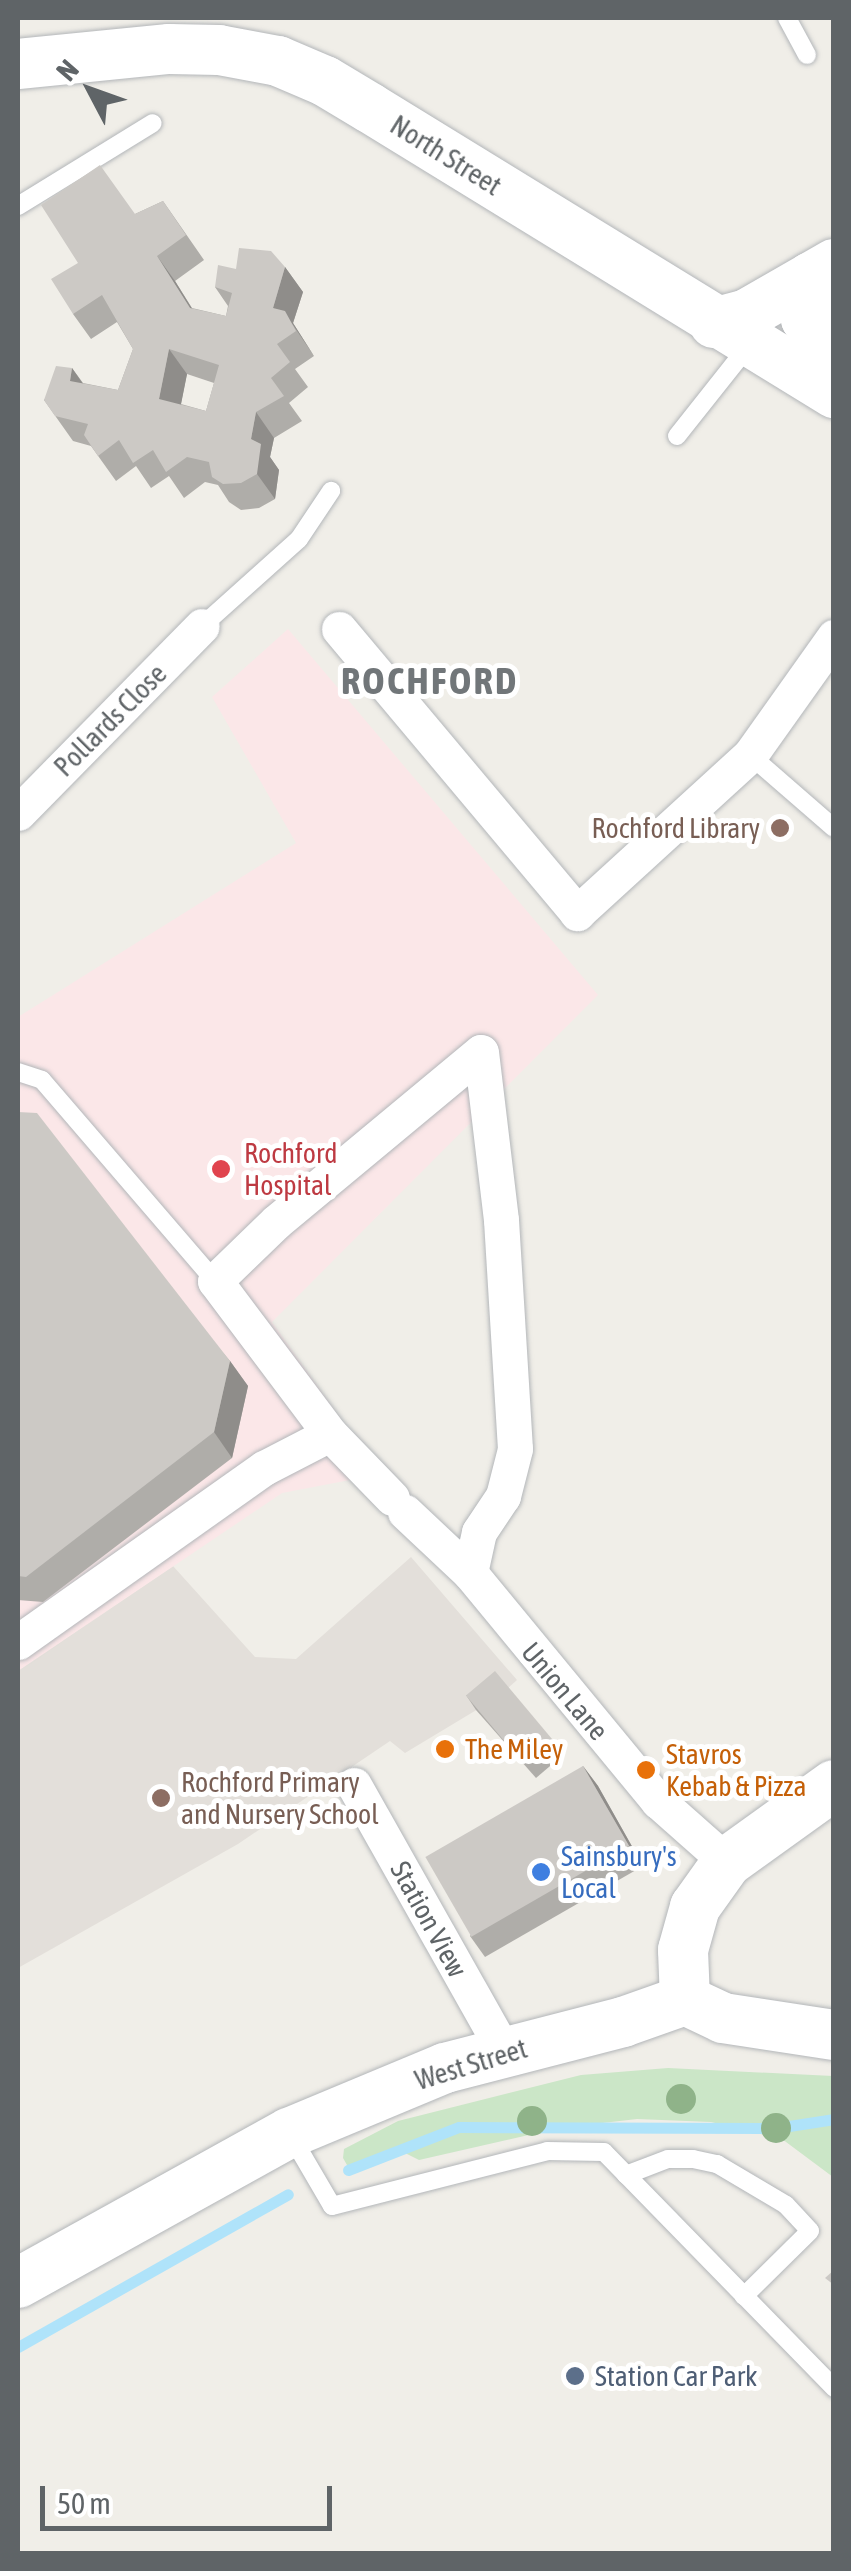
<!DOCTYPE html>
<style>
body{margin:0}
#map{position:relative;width:851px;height:2571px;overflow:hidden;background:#f0eee8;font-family:"Asap Condensed",sans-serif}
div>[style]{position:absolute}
.education>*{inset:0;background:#e3dfda}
.medical>*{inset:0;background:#fbe7e8}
.green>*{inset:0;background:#cbe6c7}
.stream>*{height:11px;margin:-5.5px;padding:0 5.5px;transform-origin:5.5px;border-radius:5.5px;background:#afe3fa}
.roads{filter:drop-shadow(0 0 2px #b3b6b9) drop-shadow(0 0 2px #b3b6b9)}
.lane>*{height:18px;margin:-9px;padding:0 9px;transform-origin:9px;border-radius:9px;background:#fff}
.street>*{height:35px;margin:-17.5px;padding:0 17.5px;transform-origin:17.5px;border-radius:17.5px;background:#fff}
.secondary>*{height:50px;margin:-25px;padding:0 25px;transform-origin:25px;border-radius:25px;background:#fff}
.trees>*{width:30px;height:30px;margin:-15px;border-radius:50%;background:#8fb389}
.wall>*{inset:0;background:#afada9}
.shaded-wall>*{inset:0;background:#8f8d8a}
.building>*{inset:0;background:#ccc9c5;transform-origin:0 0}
.dots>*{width:28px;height:28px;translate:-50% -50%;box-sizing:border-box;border:5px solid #fff;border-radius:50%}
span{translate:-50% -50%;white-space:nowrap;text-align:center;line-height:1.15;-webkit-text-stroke:10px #fff;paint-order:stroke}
.street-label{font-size:28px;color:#5f6467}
.education-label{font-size:28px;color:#785e54}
.right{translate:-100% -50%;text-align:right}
.left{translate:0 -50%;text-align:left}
.health-label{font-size:28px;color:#be3a42}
.food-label{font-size:28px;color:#c56008}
.shop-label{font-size:28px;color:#366cbe}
.service-label{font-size:28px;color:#4e5e75}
.district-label{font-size:38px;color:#717679;font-weight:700;letter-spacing:2.5px}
.frame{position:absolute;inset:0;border:20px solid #5f6467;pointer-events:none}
.north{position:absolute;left:40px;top:40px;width:100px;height:100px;-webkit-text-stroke:8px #fff;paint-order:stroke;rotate:311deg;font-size:28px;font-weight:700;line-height:40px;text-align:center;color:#5f6467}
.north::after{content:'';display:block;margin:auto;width:35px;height:45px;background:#5f6467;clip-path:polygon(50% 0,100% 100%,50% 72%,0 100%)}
.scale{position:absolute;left:40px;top:2486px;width:292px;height:45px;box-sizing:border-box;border:5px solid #5f6467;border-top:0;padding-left:12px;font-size:30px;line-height:35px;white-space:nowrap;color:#5f6467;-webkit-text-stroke:8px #fff;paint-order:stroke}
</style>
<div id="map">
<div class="education">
<div style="clip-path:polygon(411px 1557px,517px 1680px,498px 1697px,405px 1753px,390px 1741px,238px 1844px,18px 1968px,18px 1670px,173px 1566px,255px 1657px,296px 1659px)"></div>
</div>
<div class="medical">
<div style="clip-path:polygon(288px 629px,598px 995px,272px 1322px,370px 1460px,350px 1480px,282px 1493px,18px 1671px,18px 1017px,296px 843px,212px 697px)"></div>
</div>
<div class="green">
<div style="clip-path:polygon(668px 2068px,833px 2076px,833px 2177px,782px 2139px,711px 2122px,637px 2119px,559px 2128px,419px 2160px,405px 2153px,357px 2169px,347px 2165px,343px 2158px,344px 2149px,398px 2121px,581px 2075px)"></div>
</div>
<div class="stream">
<div style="left:348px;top:2170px;width:119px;rotate:-21.2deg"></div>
<div style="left:459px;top:2127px;width:317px;rotate:0.2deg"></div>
<div style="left:776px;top:2128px;width:59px;rotate:-8.8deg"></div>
<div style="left:18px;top:2347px;width:310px;rotate:-29.5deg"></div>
</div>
<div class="roads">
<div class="lane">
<div style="left:787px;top:18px;width:42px;rotate:61.6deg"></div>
<div style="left:18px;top:206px;width:158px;rotate:-31.6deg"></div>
<div style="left:677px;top:436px;width:116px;rotate:-51.6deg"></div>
<div style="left:202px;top:626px;width:130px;rotate:-41.9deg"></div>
<div style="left:299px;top:539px;width:58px;rotate:-56.3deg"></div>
<div style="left:750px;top:755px;width:111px;rotate:41deg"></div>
<div style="left:18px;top:1072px;width:25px;rotate:18deg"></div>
<div style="left:42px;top:1080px;width:265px;rotate:49.3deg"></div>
<div style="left:290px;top:2134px;width:83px;rotate:59.7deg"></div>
<div style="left:332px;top:2206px;width:222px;rotate:-14.3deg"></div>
<div style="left:547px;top:2151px;width:57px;rotate:1deg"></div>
<div style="left:604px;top:2152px;width:330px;rotate:45.7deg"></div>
<div style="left:626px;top:2175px;width:45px;rotate:-20.9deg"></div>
<div style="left:668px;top:2159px;width:25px"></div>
<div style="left:693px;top:2159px;width:25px;rotate:12deg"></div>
<div style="left:717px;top:2164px;width:80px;rotate:30.7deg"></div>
<div style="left:786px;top:2205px;width:35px;rotate:47deg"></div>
<div style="left:810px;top:2231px;width:93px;rotate:135.4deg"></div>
</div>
<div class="street">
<div style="left:339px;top:629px;width:371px;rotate:50deg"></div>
<div style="left:577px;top:913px;width:234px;rotate:-42.4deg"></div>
<div style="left:750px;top:755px;width:145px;rotate:-54.6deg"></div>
<div style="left:18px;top:813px;width:262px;rotate:-45.5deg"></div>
<div style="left:330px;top:1434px;width:191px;rotate:-126.9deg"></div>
<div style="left:215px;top:1281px;width:85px;rotate:-44deg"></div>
<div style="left:276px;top:1222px;width:266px;rotate:-39.7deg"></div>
<div style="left:481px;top:1052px;width:169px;rotate:83.2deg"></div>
<div style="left:501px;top:1220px;width:229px;rotate:86.5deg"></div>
<div style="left:515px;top:1449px;width:49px;rotate:104.3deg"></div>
<div style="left:503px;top:1496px;width:43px;rotate:123.7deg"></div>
<div style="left:479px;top:1532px;width:42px;rotate:102.4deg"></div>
<div style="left:470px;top:1573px;width:296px;rotate:50.5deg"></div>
<div style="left:658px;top:1801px;width:92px;rotate:41.5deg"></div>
<div style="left:405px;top:1512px;width:89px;rotate:43.2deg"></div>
<div style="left:18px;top:1642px;width:301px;rotate:-35.3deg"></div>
<div style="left:264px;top:1468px;width:74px;rotate:-27.3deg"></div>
<div style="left:330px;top:1434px;width:89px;rotate:45.9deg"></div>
<div style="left:354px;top:1785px;width:308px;rotate:60.6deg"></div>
</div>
<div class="secondary">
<div style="left:18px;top:64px;width:152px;rotate:-5.7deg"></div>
<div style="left:169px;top:49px;width:50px;rotate:1.1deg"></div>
<div style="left:219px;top:50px;width:60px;rotate:10.6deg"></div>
<div style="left:278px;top:61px;width:51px;rotate:23.1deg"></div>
<div style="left:325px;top:81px;width:52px;rotate:31deg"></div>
<div style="left:370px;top:108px;width:545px;rotate:31.56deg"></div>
<div style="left:811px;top:277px;width:42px;rotate:96.8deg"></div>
<div style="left:806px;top:319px;width:46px;rotate:52.1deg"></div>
<div style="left:714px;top:323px;width:34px;rotate:-15deg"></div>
<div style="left:747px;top:314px;width:100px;rotate:-29.9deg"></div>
<div style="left:685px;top:2000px;width:50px;rotate:-92.3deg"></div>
<div style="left:683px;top:1950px;width:45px;rotate:-74.4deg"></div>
<div style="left:695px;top:1907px;width:55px;rotate:-54.6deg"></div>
<div style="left:727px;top:1862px;width:132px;rotate:-35.7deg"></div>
<div style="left:685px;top:2000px;width:42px;rotate:25.3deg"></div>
<div style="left:723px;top:2018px;width:112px;rotate:8.7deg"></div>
<div style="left:18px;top:2283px;width:310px;rotate:-29deg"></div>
<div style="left:289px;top:2133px;width:169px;rotate:-22.6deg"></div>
<div style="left:445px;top:2068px;width:184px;rotate:-14.5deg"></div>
<div style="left:623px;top:2022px;width:66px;rotate:-19.5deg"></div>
</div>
</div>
<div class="trees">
<div style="left:681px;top:2099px"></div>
<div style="left:532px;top:2121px"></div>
<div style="left:776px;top:2128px"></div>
</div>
<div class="wall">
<div style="clip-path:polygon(evenodd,163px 201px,204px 260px,175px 281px,192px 308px,226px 316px,228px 306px,215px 287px,236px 269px,285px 267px,303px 292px,293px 323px,314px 356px,295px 369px,308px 387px,289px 403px,302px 421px,274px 438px,270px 457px,279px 470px,275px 499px,259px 508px,241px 510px,229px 502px,218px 485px,205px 482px,184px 498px,169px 476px,151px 488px,136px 466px,116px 481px,91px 446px,73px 441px,44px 400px,72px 368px,83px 383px,118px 390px,133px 349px,117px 322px,91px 339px,73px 314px,78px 263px,135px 214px,163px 201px,187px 374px,214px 383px,206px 411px,181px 404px,187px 374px)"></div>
<div style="clip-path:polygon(18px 1112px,230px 1361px,248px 1386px,232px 1458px,43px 1602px,18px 1600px)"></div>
<div style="clip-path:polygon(466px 1695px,553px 1740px,563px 1755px,536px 1778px,476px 1710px)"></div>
<div style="clip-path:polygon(583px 1766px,598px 1786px,643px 1866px,485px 1957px,470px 1936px)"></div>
</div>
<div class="shaded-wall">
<div style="clip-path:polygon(157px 256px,175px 281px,207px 333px,190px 308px)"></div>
<div style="clip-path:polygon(285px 267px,303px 292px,293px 323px,314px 356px,293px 325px,273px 308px)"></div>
<div style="clip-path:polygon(169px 349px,187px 374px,177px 424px,159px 399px)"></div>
<div style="clip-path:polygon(72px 368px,90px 394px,70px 381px)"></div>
<div style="clip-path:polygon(256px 412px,274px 438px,270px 457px,279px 470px,275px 499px,257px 474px,251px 439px)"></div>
<div style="clip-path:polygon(230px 1361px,248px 1386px,232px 1458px,214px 1432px)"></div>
<div style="clip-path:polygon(583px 1766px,598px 1786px,643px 1866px,629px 1846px)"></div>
</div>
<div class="building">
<div style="clip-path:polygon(evenodd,100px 165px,135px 214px,163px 201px,186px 235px,157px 256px,190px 308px,226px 316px,232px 293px,215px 287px,218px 265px,236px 269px,239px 248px,271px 251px,285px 267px,273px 308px,285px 311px,296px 331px,277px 344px,290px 362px,271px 378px,284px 396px,256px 412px,251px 439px,261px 444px,257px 474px,241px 483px,223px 484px,212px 477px,209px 462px,187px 457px,166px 472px,153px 450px,133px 463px,119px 440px,98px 456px,84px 435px,88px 424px,55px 416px,44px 400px,56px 366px,72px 368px,70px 381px,118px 390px,133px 349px,102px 295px,73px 314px,51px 279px,78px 263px,41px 205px,100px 165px,169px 349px,219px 365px,206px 411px,159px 399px,169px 349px)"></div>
<div style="clip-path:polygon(18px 1112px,37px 1113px,230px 1361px,214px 1432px,26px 1577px,18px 1576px)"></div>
<div style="left:495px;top:1671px;width:90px;height:38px;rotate:50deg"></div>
<div style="left:583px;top:1766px;width:92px;height:182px;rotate:60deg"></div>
<div style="clip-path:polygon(834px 2270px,834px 2285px,825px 2278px)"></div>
</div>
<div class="dots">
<div style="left:780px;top:828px;background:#8d6e63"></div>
<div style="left:221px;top:1169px;background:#e0444e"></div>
<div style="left:445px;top:1749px;background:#e8710a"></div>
<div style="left:646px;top:1770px;background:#e8710a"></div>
<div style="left:161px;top:1798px;background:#8d6e63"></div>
<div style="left:541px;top:1872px;background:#3f7fe0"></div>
<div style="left:575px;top:2376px;background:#5c6f8a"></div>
</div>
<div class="street-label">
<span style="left:446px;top:155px;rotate:32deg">North Street</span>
<span style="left:110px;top:720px;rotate:-45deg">Pollards Close</span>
<span style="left:565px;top:1691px;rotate:50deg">Union Lane</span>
<span style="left:429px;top:1919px;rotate:61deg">Station View</span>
<span style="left:471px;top:2064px;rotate:-17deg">West Street</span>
</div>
<div class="education-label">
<span class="right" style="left:760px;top:828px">Rochford Library</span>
<span class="left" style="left:181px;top:1798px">Rochford Primary<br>and Nursery School</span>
</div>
<div class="health-label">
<span class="left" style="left:244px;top:1169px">Rochford<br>Hospital</span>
</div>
<div class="food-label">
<span class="left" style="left:465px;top:1749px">The Miley</span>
<span class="left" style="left:666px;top:1770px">Stavros<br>Kebab &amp; Pizza</span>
</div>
<div class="shop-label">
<span class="left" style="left:561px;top:1872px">Sainsbury's<br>Local</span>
</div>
<div class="service-label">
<span class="left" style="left:595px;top:2376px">Station Car Park</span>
</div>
<div class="district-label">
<span style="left:430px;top:681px">ROCHFORD</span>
</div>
<div class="frame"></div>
<div class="north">N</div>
<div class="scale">50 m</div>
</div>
